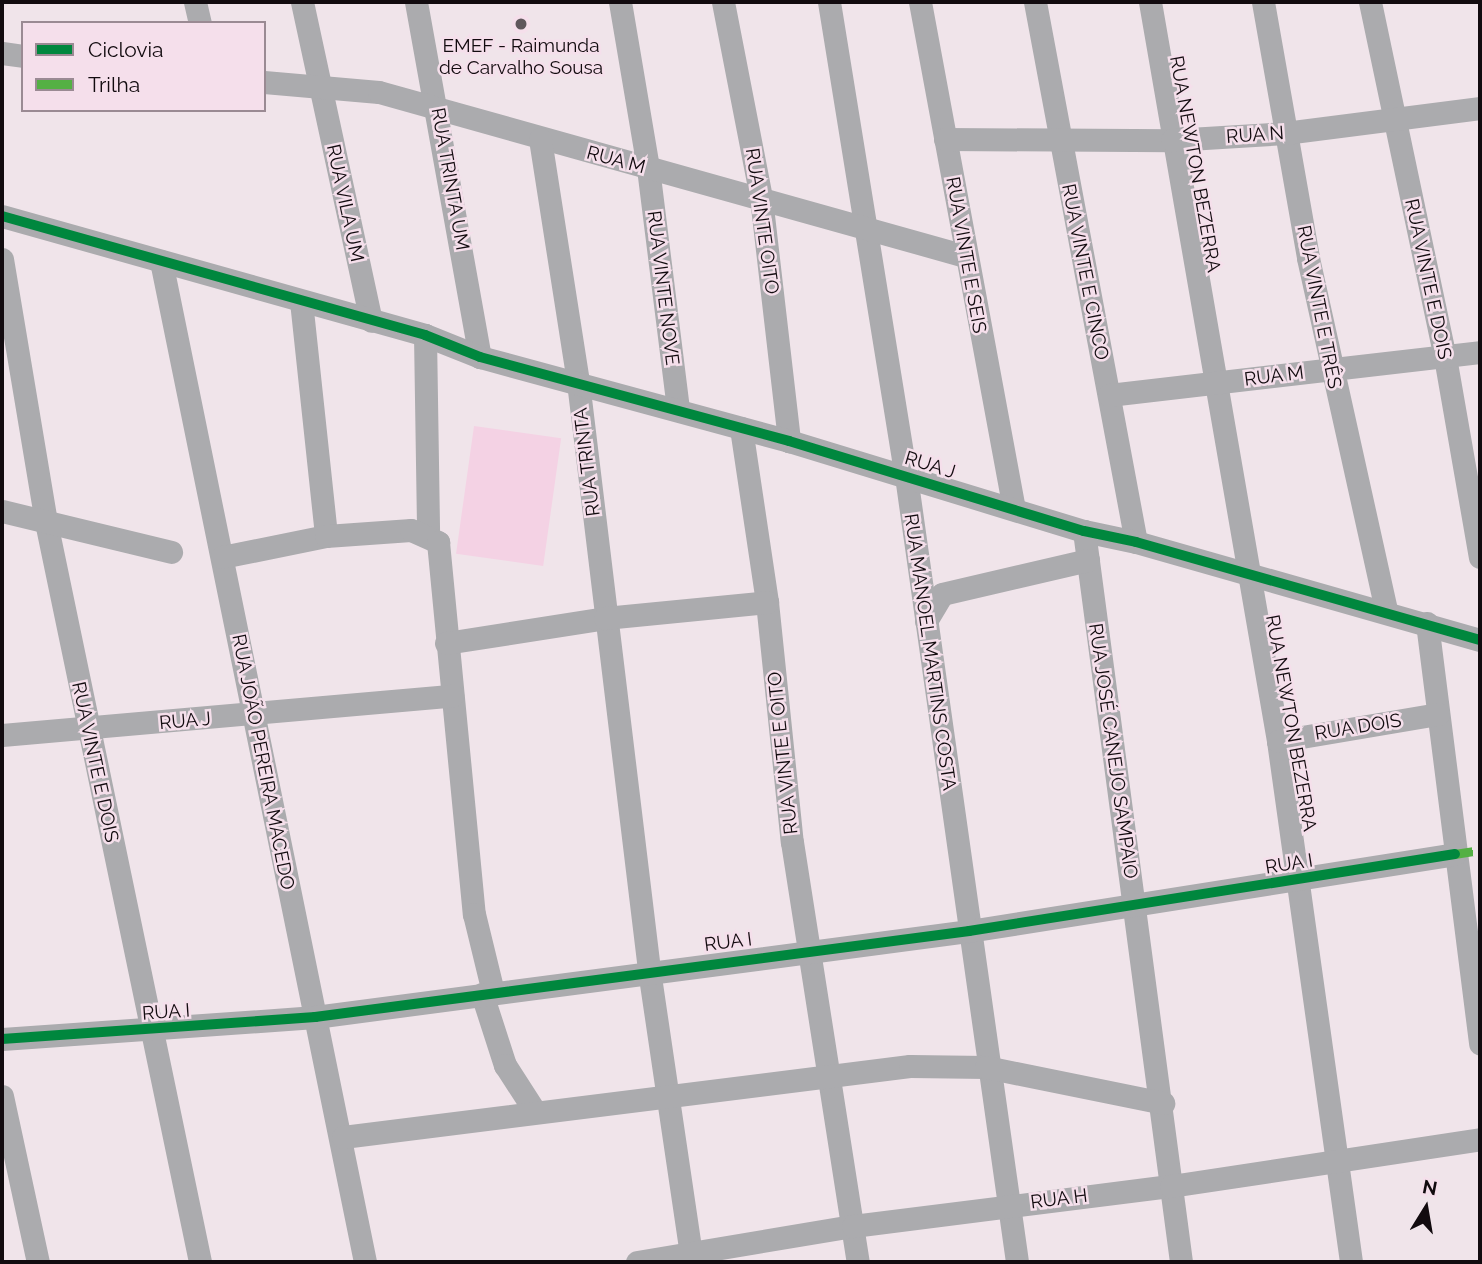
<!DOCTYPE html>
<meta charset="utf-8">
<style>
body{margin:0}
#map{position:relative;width:1482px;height:1264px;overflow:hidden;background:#f0e4ea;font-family:Raleway,sans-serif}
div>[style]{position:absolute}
.green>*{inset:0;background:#f4d2e4;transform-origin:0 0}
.minor>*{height:23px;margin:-11.5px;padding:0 11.5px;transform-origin:11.5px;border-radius:11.5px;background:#ababae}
.quiet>*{height:9px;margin-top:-4.5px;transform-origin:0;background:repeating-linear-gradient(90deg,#54b044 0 18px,transparent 0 27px)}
.cycleway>*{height:10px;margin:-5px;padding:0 5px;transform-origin:5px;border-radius:5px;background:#00873e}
.dots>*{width:19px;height:19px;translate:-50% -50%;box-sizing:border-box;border:4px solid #f5dfeb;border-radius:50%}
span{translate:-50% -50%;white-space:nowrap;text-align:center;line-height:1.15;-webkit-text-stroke:5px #f5dfeb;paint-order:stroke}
.poi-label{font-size:19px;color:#120b0f}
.street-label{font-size:19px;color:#120b0f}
.frame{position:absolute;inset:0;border:4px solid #120b0f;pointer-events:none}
.legend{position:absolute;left:21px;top:21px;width:245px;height:91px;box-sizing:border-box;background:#f5dfeb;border:2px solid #9a8a93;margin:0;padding:9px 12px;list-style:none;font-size:21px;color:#120b0f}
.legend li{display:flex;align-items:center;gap:14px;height:35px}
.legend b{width:35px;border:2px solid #9a8a93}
.north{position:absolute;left:1391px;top:1173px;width:70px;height:70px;-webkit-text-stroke:5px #f5dfeb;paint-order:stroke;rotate:11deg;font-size:19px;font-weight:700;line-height:28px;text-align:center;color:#120b0f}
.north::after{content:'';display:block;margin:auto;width:24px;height:32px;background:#120b0f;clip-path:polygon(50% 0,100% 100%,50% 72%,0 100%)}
</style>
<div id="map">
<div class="green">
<div style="left:474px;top:426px;width:88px;height:129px;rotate:8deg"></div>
</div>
<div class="minor">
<div style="left:195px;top:2px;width:22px;rotate:77deg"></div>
<div style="left:302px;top:2px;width:326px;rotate:77.8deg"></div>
<div style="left:416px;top:2px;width:361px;rotate:79.8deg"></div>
<div style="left:620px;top:2px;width:168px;rotate:80.4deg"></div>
<div style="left:648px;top:168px;width:243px;rotate:82.9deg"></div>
<div style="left:723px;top:2px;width:200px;rotate:79deg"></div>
<div style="left:761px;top:198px;width:245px;rotate:83.4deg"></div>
<div style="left:829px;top:2px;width:480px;rotate:80.8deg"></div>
<div style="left:906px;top:476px;width:794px;rotate:81.96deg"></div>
<div style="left:920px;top:2px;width:516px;rotate:79.5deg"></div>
<div style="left:1035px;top:2px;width:549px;rotate:79.41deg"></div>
<div style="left:1150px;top:2px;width:750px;rotate:80.17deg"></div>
<div style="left:1278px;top:741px;width:526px;rotate:82.02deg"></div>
<div style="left:1263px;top:2px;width:260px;rotate:80deg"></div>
<div style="left:1308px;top:258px;width:361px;rotate:77.5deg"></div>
<div style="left:1370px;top:2px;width:363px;rotate:78.1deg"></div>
<div style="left:1445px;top:357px;width:203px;rotate:80.1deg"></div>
<div style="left:2px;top:53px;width:21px;rotate:8deg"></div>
<div style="left:264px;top:82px;width:115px;rotate:5deg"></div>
<div style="left:379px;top:92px;width:609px;rotate:15.63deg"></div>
<div style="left:540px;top:139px;width:246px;rotate:81.1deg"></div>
<div style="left:578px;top:382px;width:592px;rotate:83.11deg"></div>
<div style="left:649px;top:970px;width:295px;rotate:81.6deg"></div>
<div style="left:945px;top:139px;width:227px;rotate:0.3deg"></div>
<div style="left:1172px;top:140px;width:113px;rotate:-3.5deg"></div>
<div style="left:1285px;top:133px;width:197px;rotate:-7.3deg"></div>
<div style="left:2px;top:216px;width:439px;rotate:15.7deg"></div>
<div style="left:425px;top:335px;width:59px;rotate:21.8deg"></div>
<div style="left:480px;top:357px;width:320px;rotate:15.2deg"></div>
<div style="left:789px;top:441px;width:308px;rotate:17deg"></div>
<div style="left:1084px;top:531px;width:53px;rotate:11.9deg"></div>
<div style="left:1136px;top:542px;width:358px;rotate:15.9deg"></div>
<div style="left:2px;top:259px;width:267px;rotate:80.5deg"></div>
<div style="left:46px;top:522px;width:756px;rotate:78.24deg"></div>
<div style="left:161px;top:261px;width:1022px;rotate:78.48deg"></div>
<div style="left:301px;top:301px;width:236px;rotate:83.9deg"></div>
<div style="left:425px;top:335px;width:201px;rotate:89.1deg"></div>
<div style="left:1109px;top:395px;width:373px;rotate:-6.6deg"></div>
<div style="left:741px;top:428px;width:176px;rotate:81.5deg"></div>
<div style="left:767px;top:602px;width:241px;rotate:84.1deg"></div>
<div style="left:792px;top:842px;width:425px;rotate:81.1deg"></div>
<div style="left:2px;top:511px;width:174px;rotate:13.6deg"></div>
<div style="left:1084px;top:531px;width:737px;rotate:82.44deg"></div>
<div style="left:222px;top:557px;width:106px;rotate:-11.4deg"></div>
<div style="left:326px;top:536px;width:85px;rotate:-4deg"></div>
<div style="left:411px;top:530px;width:30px;rotate:24deg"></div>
<div style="left:438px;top:542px;width:374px;rotate:84.5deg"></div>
<div style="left:474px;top:914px;width:80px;rotate:76.3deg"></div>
<div style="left:926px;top:621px;width:31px;rotate:-59deg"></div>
<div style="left:942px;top:594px;width:150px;rotate:-13.1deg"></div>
<div style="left:1427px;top:623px;width:424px;rotate:82.8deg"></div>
<div style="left:446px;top:643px;width:161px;rotate:-8.9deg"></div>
<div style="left:605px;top:618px;width:163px;rotate:-5.6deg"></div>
<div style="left:2px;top:735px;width:452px;rotate:-5deg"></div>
<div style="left:1278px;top:741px;width:162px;rotate:-9.6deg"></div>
<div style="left:482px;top:994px;width:75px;rotate:72.1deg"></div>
<div style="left:505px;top:1065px;width:54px;rotate:57.2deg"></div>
<div style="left:2px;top:1039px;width:314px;rotate:-4deg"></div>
<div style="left:315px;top:1017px;width:660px;rotate:-7.49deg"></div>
<div style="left:969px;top:931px;width:492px;rotate:-9deg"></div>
<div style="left:2px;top:1096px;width:170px;rotate:77.8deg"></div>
<div style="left:343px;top:1137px;width:571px;rotate:-7.14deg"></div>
<div style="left:910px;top:1066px;width:76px;rotate:0.8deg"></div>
<div style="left:986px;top:1067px;width:181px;rotate:11.5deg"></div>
<div style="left:637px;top:1262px;width:219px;rotate:-9.5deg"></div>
<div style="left:853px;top:1226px;width:321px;rotate:-7.2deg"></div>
<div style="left:1171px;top:1186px;width:313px;rotate:-8.6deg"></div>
</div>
<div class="quiet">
<div style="left:1455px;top:854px;width:25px;rotate:-9deg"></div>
</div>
<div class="cycleway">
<div style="left:2px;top:216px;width:439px;rotate:15.7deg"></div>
<div style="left:425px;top:335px;width:59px;rotate:21.8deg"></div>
<div style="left:480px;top:357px;width:320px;rotate:15.2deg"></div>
<div style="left:789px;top:441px;width:308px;rotate:17deg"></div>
<div style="left:1084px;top:531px;width:53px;rotate:11.9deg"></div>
<div style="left:1136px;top:542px;width:358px;rotate:15.9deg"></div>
<div style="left:2px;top:1039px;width:314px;rotate:-4deg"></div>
<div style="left:315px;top:1017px;width:660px;rotate:-7.49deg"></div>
<div style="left:969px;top:931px;width:492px;rotate:-9deg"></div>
</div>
<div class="dots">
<div style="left:521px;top:24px;background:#60575c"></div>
</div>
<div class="poi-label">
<span style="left:521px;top:57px">EMEF - Raimunda<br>de Carvalho Sousa</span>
</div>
<div class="street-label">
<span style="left:1255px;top:135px;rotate:-4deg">RUA N</span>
<span style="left:616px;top:160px;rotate:15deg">RUA M</span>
<span style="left:1195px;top:164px;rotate:80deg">RUA NEWTON BEZERRA</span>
<span style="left:450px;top:179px;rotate:80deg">RUA TRINTA UM</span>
<span style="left:345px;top:203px;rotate:78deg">RUA VILA UM</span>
<span style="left:762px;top:221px;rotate:82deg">RUA VINTE OITO</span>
<span style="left:966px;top:255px;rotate:80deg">RUA VINTE E SEIS</span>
<span style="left:1085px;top:272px;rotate:79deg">RUA VINTE E CINCO</span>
<span style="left:1428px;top:279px;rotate:78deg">RUA VINTE E DOIS</span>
<span style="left:663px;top:288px;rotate:83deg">RUA VINTE NOVE</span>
<span style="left:1319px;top:307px;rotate:79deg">RUA VINTE E TRÊS</span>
<span style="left:1274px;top:376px;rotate:-7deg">RUA M</span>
<span style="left:587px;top:462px;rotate:-97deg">RUA TRINTA</span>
<span style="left:930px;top:465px;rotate:17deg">RUA J</span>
<span style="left:930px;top:652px;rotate:82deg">RUA MANOEL MARTINS COSTA</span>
<span style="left:185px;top:721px;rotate:-5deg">RUA J</span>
<span style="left:1291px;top:723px;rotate:80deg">RUA NEWTON BEZERRA</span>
<span style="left:1358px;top:727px;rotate:-9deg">RUA DOIS</span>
<span style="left:1113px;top:751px;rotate:82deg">RUA JOSÉ CANEJO SAMPAIO</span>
<span style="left:783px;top:753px;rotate:-96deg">RUA VINTE E OITO</span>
<span style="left:95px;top:762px;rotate:78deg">RUA VINTE E DOIS</span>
<span style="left:263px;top:762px;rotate:79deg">RUA JOÃO PEREIRA MACEDO</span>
<span style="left:1289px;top:864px;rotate:-9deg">RUA I</span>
<span style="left:728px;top:942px;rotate:-7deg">RUA I</span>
<span style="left:166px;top:1012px;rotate:-4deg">RUA I</span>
<span style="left:1059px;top:1199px;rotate:-7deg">RUA H</span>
</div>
<div class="frame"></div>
<ul class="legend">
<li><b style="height:9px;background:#00873e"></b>Ciclovia</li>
<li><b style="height:9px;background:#54b044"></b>Trilha</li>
</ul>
<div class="north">N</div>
</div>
